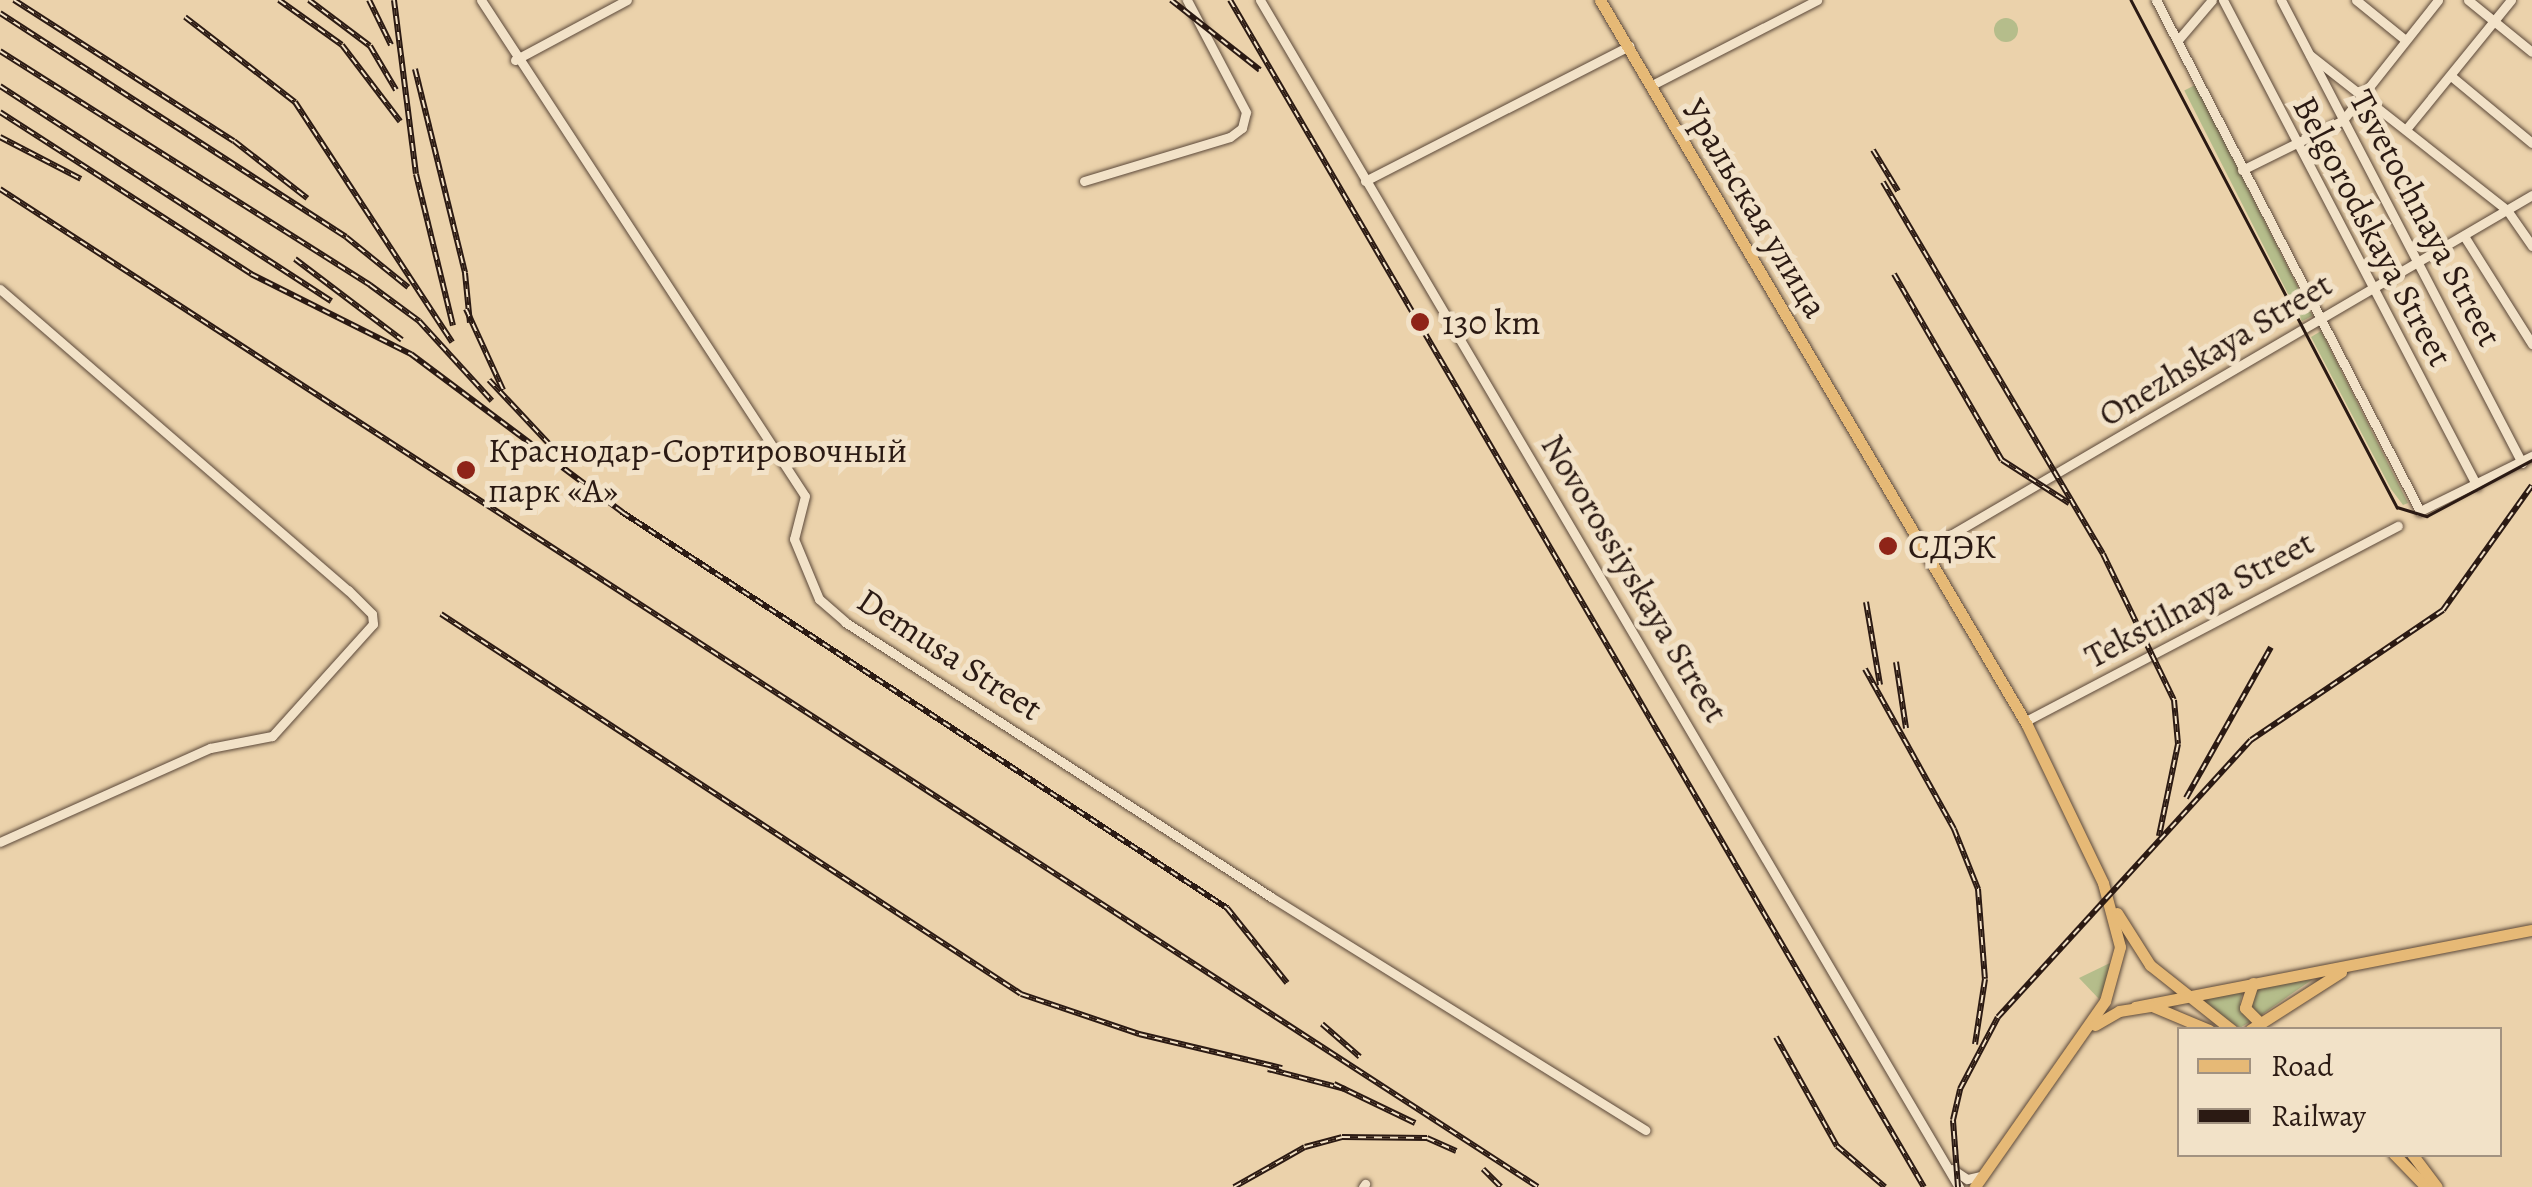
<!DOCTYPE html>
<meta charset="utf-8">
<style>
body{margin:0}
#map{position:relative;width:2532px;height:1187px;overflow:hidden;background:#ebd2ab;font-family:Alegreya,serif}
div>[style]{position:absolute}
.green>*{inset:0;background:#b5bd8b;transform-origin:0 0}
.round{border-radius:50%}
.roads{filter:drop-shadow(0 0 2px #5b4839) drop-shadow(0 0 2px #5b4839)}
.minor>*{height:9px;margin:-4.5px;padding:0 4.5px;transform-origin:4.5px;border-radius:4.5px;background:#f2e2c8}
.major>*{height:11px;margin:-5.5px;padding:0 5.5px;transform-origin:5.5px;border-radius:5.5px;background:#e6b976}
.tram>*{height:2.5px;margin:-1.25px;padding:0 1.25px;transform-origin:1.25px;border-radius:1.25px;background:#2b1a13}
.rail>*{height:6px;margin-top:-3px;transform-origin:0;background:repeating-linear-gradient(90deg,#f2e2c8 0 8px,#2b1a13 0 16px);box-sizing:border-box;border-block:2px solid #2b1a13}
.dots>*{width:28px;height:28px;translate:-50% -50%;box-sizing:border-box;border:5px solid #f2e2c8;border-radius:50%}
span{translate:-50% -50%;white-space:nowrap;text-align:center;line-height:1.15;-webkit-text-stroke:10px #f2e2c8;paint-order:stroke}
.street-label{font-size:35px;color:#2b1a13}
.poi-label{font-size:35px;color:#2b1a13}
.left{translate:0 -50%;text-align:left}
.legend{position:absolute;left:2177px;top:1027px;width:325px;height:130px;box-sizing:border-box;background:#f2e2c8;border:2px solid #a29280;margin:0;padding:12px 18px;list-style:none;font-size:30px;color:#2b1a13}
.legend li{display:flex;align-items:center;gap:20px;height:50px}
.legend b{width:50px;border:2px solid #a29280}
</style>
<div id="map">
<div class="green">
<div class="round" style="left:1994px;top:18px;width:24px;height:24px"></div>
<div style="left:2195px;top:85px;width:259px;height:12px;rotate:63deg"></div>
<div style="clip-path:polygon(2321px 331px,2408px 503px,2403px 505px,2391px 489px,2311px 337px)"></div>
<div style="clip-path:polygon(2110px 963px,2108px 979px,2099px 999px,2079px 978px)"></div>
<div style="clip-path:polygon(2313px 979px,2257px 1018px,2251px 1014px,2255px 988px)"></div>
<div style="clip-path:polygon(2243px 990px,2240px 1003px,2251px 1021px,2240px 1028px,2192px 999px)"></div>
</div>
<div class="roads">
<div class="minor">
<div style="left:481px;top:0;width:592px;rotate:56.85deg"></div>
<div style="left:805px;top:496px;width:44px;rotate:104.3deg"></div>
<div style="left:794px;top:539px;width:65px;rotate:67.4deg"></div>
<div style="left:819px;top:599px;width:35px;rotate:41deg"></div>
<div style="left:845px;top:622px;width:507px;rotate:32.84deg"></div>
<div style="left:1271px;top:897px;width:441px;rotate:31.9deg"></div>
<div style="left:1260px;top:0;width:1378px;rotate:59.51deg"></div>
<div style="left:2156px;top:0;width:575px;rotate:62.68deg"></div>
<div style="left:2420px;top:511px;width:125px;rotate:-26.2deg"></div>
<div style="left:2223px;top:0;width:548px;rotate:62.41deg"></div>
<div style="left:2281px;top:0;width:522px;rotate:62.5deg"></div>
<div style="left:2356px;top:0;width:62px;rotate:39.1deg"></div>
<div style="left:2468px;top:0;width:82px;rotate:39.1deg"></div>
<div style="left:2178px;top:40px;width:52px;rotate:-49.6deg"></div>
<div style="left:2310px;top:55px;width:251px;rotate:38.2deg"></div>
<div style="left:2507px;top:210px;width:44px;rotate:55.2deg"></div>
<div style="left:515px;top:60px;width:127px;rotate:-28.2deg"></div>
<div style="left:2451px;top:76px;width:105px;rotate:39.6deg"></div>
<div style="left:1650px;top:86px;width:188px;rotate:-27.2deg"></div>
<div style="left:2407px;top:128px;width:165px;rotate:-50.9deg"></div>
<div style="left:2242px;top:170px;width:113px;rotate:-26.3deg"></div>
<div style="left:2343px;top:120px;width:153px;rotate:-51.6deg"></div>
<div style="left:1084px;top:181px;width:152px;rotate:-16.8deg"></div>
<div style="left:1230px;top:137px;width:15px;rotate:-37deg"></div>
<div style="left:1242px;top:128px;width:16px;rotate:-76deg"></div>
<div style="left:1246px;top:112px;width:127px;rotate:-117.8deg"></div>
<div style="left:1365px;top:181px;width:297px;rotate:-27.1deg"></div>
<div style="left:2464px;top:236px;width:128px;rotate:57.8deg"></div>
<div style="left:0;top:289px;width:460px;rotate:40.9deg"></div>
<div style="left:348px;top:590px;width:34px;rotate:45deg"></div>
<div style="left:372px;top:614px;width:10px;rotate:84deg"></div>
<div style="left:373px;top:624px;width:151px;rotate:132deg"></div>
<div style="left:272px;top:736px;width:63px;rotate:169deg"></div>
<div style="left:210px;top:748px;width:230px;rotate:155.9deg"></div>
<div style="left:1925px;top:550px;width:703px;rotate:-30.32deg"></div>
<div style="left:2026px;top:721px;width:420px;rotate:-27.7deg"></div>
<div style="left:1952px;top:1169px;width:18px;rotate:34deg"></div>
<div style="left:1967px;top:1179px;width:13px;rotate:-13deg"></div>
<div style="left:1363px;top:1187px;width:4px;rotate:-56deg"></div>
</div>
<div class="major">
<div style="left:1600px;top:0;width:841px;rotate:59.5deg"></div>
<div style="left:2027px;top:725px;width:175px;rotate:64.3deg"></div>
<div style="left:2103px;top:883px;width:66px;rotate:75.1deg"></div>
<div style="left:2120px;top:947px;width:56px;rotate:105.5deg"></div>
<div style="left:2105px;top:1001px;width:227px;rotate:125deg"></div>
<div style="left:2117px;top:913px;width:62px;rotate:57.6deg"></div>
<div style="left:2150px;top:965px;width:105px;rotate:38.4deg"></div>
<div style="left:2253px;top:983px;width:26px;rotate:108deg"></div>
<div style="left:2245px;top:1008px;width:18px;rotate:45deg"></div>
<div style="left:2135px;top:1007px;width:404px;rotate:-11deg"></div>
<div style="left:2095px;top:1025px;width:28px;rotate:-30deg"></div>
<div style="left:2119px;top:1011px;width:33px;rotate:-9deg"></div>
<div style="left:2152px;top:1006px;width:62px;rotate:22.8deg"></div>
<div style="left:2250px;top:1030px;width:108px;rotate:-32.5deg"></div>
<div style="left:2394px;top:1154px;width:46px;rotate:45.9deg"></div>
<div style="left:2412px;top:1154px;width:41px;rotate:52.9deg"></div>
</div>
</div>
<div class="tram">
<div style="left:2131px;top:0;width:573px;rotate:62.32deg"></div>
<div style="left:2397px;top:507px;width:31px;rotate:17deg"></div>
<div style="left:2427px;top:516px;width:119px;rotate:-28.1deg"></div>
</div>
<div class="rail">
<div style="left:14px;top:0;width:261px;rotate:32.7deg"></div>
<div style="left:234px;top:141px;width:93px;rotate:38deg"></div>
<div style="left:279px;top:0;width:77px;rotate:35.5deg"></div>
<div style="left:342px;top:45px;width:96px;rotate:52.7deg"></div>
<div style="left:309px;top:0;width:76px;rotate:37deg"></div>
<div style="left:370px;top:46px;width:51px;rotate:59.4deg"></div>
<div style="left:369px;top:0;width:50px;rotate:63.9deg"></div>
<div style="left:394px;top:0;width:175px;rotate:82.8deg"></div>
<div style="left:416px;top:174px;width:156px;rotate:76.3deg"></div>
<div style="left:1171px;top:0;width:113px;rotate:38.2deg"></div>
<div style="left:1230px;top:0;width:1375px;rotate:59.69deg"></div>
<div style="left:0;top:13px;width:412px;rotate:32.9deg"></div>
<div style="left:346px;top:237px;width:80px;rotate:38.9deg"></div>
<div style="left:185px;top:17px;width:139px;rotate:37.7deg"></div>
<div style="left:295px;top:102px;width:287px;rotate:56.8deg"></div>
<div style="left:0;top:51px;width:438px;rotate:32.3deg"></div>
<div style="left:370px;top:285px;width:61px;rotate:36.3deg"></div>
<div style="left:419px;top:321px;width:108px;rotate:47.6deg"></div>
<div style="left:415px;top:69px;width:210px;rotate:76.2deg"></div>
<div style="left:465px;top:273px;width:50px;rotate:84.3deg"></div>
<div style="left:0;top:86px;width:395px;rotate:33deg"></div>
<div style="left:0;top:112px;width:299px;rotate:32.8deg"></div>
<div style="left:251px;top:274px;width:179px;rotate:26.6deg"></div>
<div style="left:411px;top:354px;width:264px;rotate:36.8deg"></div>
<div style="left:622px;top:512px;width:723px;rotate:33.21deg"></div>
<div style="left:1227px;top:908px;width:96px;rotate:51.3deg"></div>
<div style="left:0;top:137px;width:91px;rotate:27.4deg"></div>
<div style="left:1873px;top:150px;width:48px;rotate:58.6deg"></div>
<div style="left:1883px;top:182px;width:432px;rotate:59.4deg"></div>
<div style="left:2103px;top:554px;width:162px;rotate:64.1deg"></div>
<div style="left:2174px;top:700px;width:44px;rotate:84.8deg"></div>
<div style="left:2178px;top:744px;width:94px;rotate:101.7deg"></div>
<div style="left:0;top:189px;width:1833px;rotate:32.98deg"></div>
<div style="left:295px;top:259px;width:134px;rotate:37.1deg"></div>
<div style="left:1894px;top:274px;width:215px;rotate:59.9deg"></div>
<div style="left:2002px;top:460px;width:80px;rotate:32.7deg"></div>
<div style="left:466px;top:309px;width:89px;rotate:65.4deg"></div>
<div style="left:489px;top:380px;width:110px;rotate:46.8deg"></div>
<div style="left:1866px;top:602px;width:84px;rotate:80.4deg"></div>
<div style="left:441px;top:614px;width:693px;rotate:33.23deg"></div>
<div style="left:1021px;top:994px;width:125px;rotate:18.7deg"></div>
<div style="left:1139px;top:1034px;width:147px;rotate:13.4deg"></div>
<div style="left:1896px;top:662px;width:67px;rotate:81.4deg"></div>
<div style="left:1865px;top:669px;width:183px;rotate:60.9deg"></div>
<div style="left:1954px;top:829px;width:65px;rotate:68.2deg"></div>
<div style="left:1978px;top:889px;width:90px;rotate:85.6deg"></div>
<div style="left:1985px;top:979px;width:66px;rotate:98.7deg"></div>
<div style="left:2186px;top:798px;width:173px;rotate:-60.6deg"></div>
<div style="left:1322px;top:1024px;width:50px;rotate:41deg"></div>
<div style="left:1776px;top:1037px;width:125px;rotate:60.8deg"></div>
<div style="left:1837px;top:1146px;width:63px;rotate:40.5deg"></div>
<div style="left:1268px;top:1069px;width:80px;rotate:14.6deg"></div>
<div style="left:1334px;top:1084px;width:90px;rotate:25.7deg"></div>
<div style="left:1483px;top:1169px;width:25px;rotate:45deg"></div>
<div style="left:1234px;top:1187px;width:81px;rotate:-29.4deg"></div>
<div style="left:1305px;top:1147px;width:38px;rotate:-15deg"></div>
<div style="left:1342px;top:1137px;width:85px;rotate:0.7deg"></div>
<div style="left:1427px;top:1138px;width:32px;rotate:24deg"></div>
<div style="left:1958px;top:1187px;width:67px;rotate:-94.3deg"></div>
<div style="left:1953px;top:1120px;width:32px;rotate:-77deg"></div>
<div style="left:1960px;top:1089px;width:81px;rotate:-62.2deg"></div>
<div style="left:1998px;top:1017px;width:375px;rotate:-47.6deg"></div>
<div style="left:2251px;top:740px;width:232px;rotate:-34.1deg"></div>
<div style="left:2443px;top:610px;width:153px;rotate:-54.5deg"></div>
</div>
<div class="dots">
<div style="left:1420px;top:322px;background:#8f2418"></div>
<div style="left:466px;top:470px;background:#8f2418"></div>
<div style="left:1888px;top:546px;background:#8f2418"></div>
</div>
<div class="street-label">
<span style="left:1755px;top:208px;rotate:59deg">Уральская улица</span>
<span style="left:2426px;top:218px;rotate:62deg">Tsvetochnaya Street</span>
<span style="left:2373px;top:231px;rotate:62deg">Belgorodskaya Street</span>
<span style="left:2215px;top:349px;rotate:-31deg">Onezhskaya Street</span>
<span style="left:1635px;top:578px;rotate:59deg">Novorossiyskaya Street</span>
<span style="left:2199px;top:599px;rotate:-28deg">Tekstilnaya Street</span>
<span style="left:950px;top:654px;rotate:33deg">Demusa Street</span>
</div>
<div class="poi-label">
<span class="left" style="left:1442px;top:322px">130 km</span>
<span class="left" style="left:488px;top:470px">Краснодар-Сортировочный<br>парк «А»</span>
<span class="left" style="left:1908px;top:546px">СДЭК</span>
</div>
<ul class="legend">
<li><b style="height:12px;background:#e6b976"></b>Road</li>
<li><b style="height:12px;background:#2b1a13"></b>Railway</li>
</ul>
</div>
